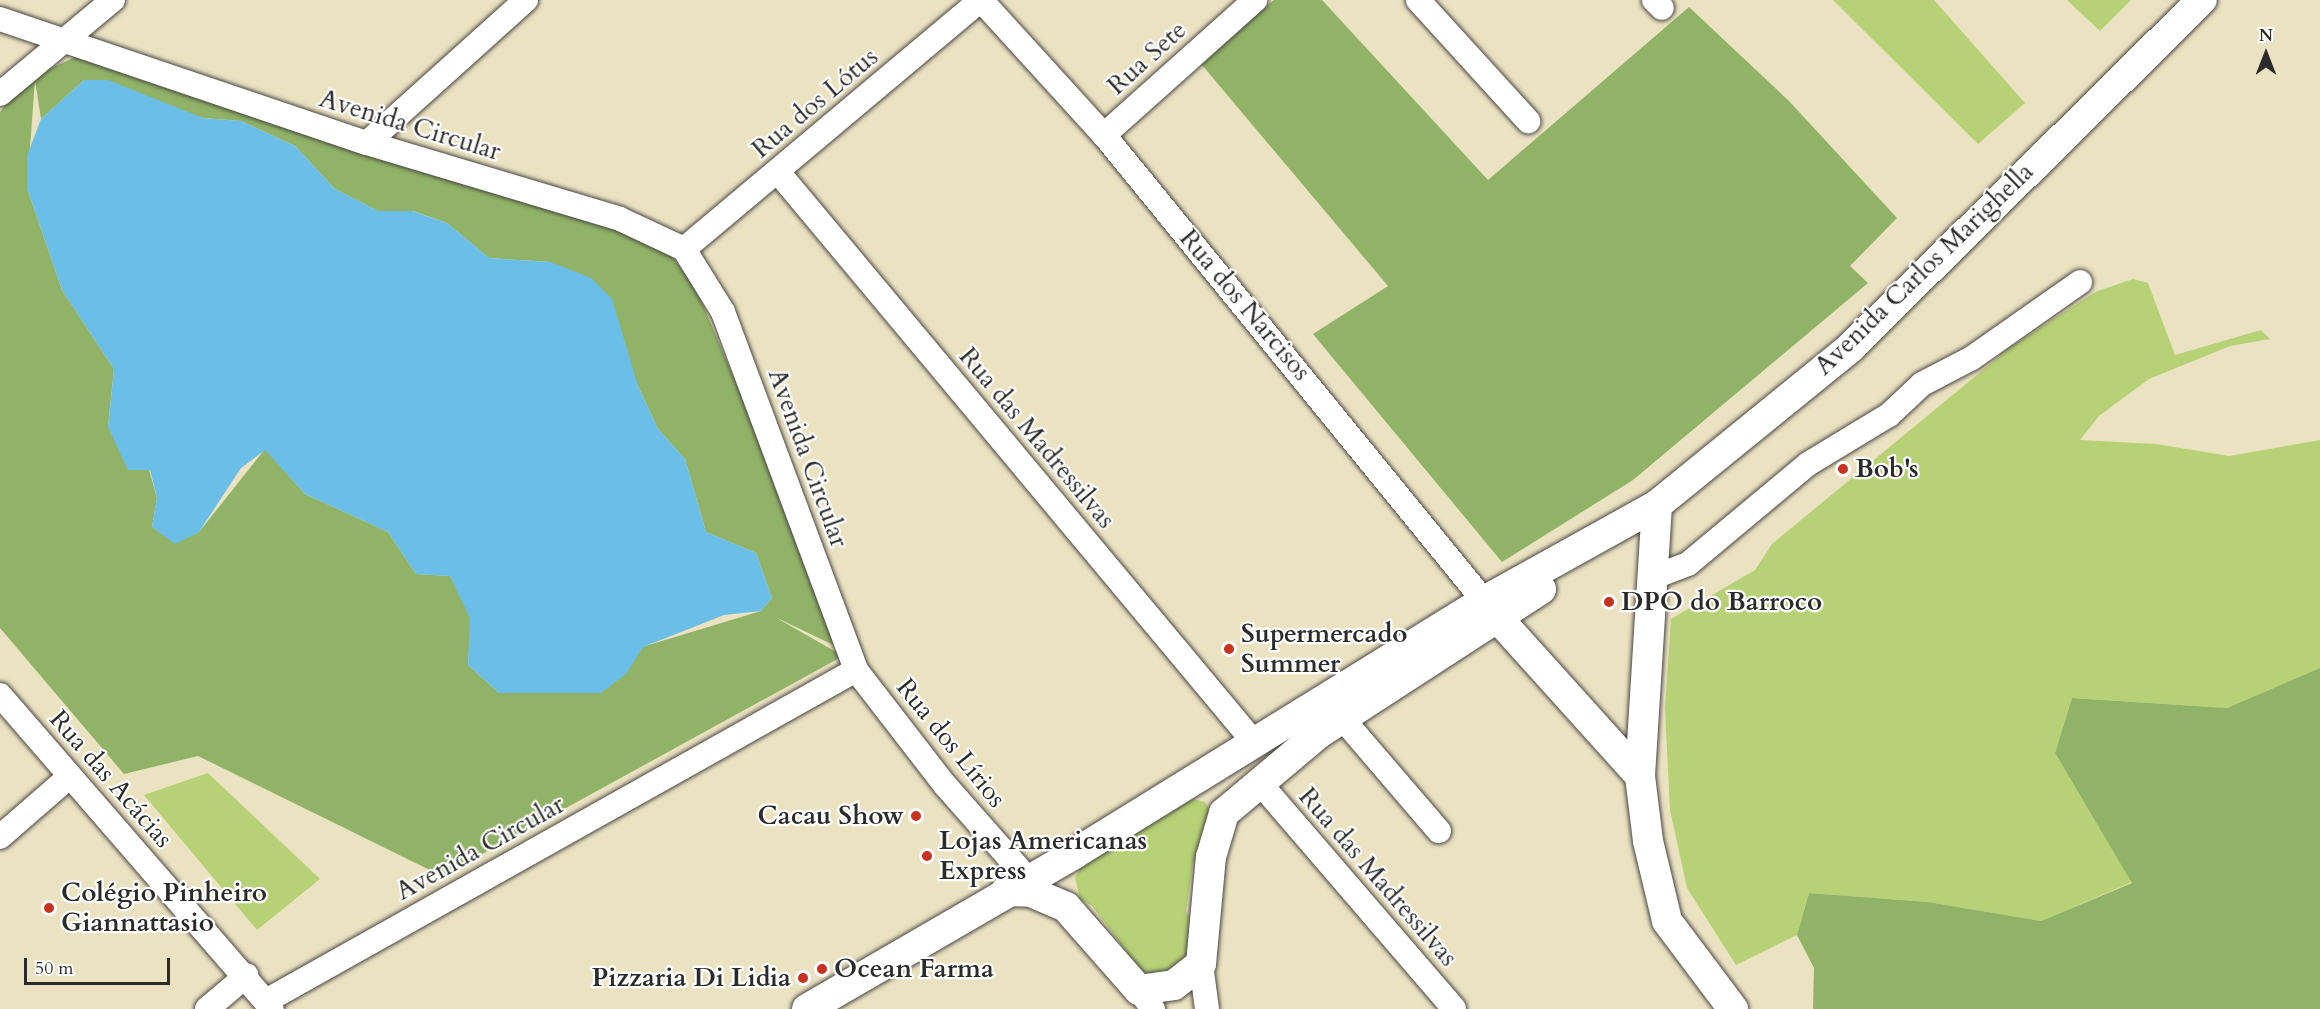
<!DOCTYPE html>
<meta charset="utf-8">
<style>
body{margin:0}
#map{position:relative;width:2320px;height:1009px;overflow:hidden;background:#ebe2c2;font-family:Cardo,serif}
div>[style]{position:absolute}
.green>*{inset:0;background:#b7d176}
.forest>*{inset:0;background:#91b367}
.water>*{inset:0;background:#6bbee7}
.roads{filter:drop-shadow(0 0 2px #484642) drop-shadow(0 0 2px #484642)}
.minor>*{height:24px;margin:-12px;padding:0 12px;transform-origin:12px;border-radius:12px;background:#fff}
.major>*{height:30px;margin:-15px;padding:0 15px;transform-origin:15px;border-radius:15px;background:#fff}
.dots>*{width:16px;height:16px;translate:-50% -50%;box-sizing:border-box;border:3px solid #fff;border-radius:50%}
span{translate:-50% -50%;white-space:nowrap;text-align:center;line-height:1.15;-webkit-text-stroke:4.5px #fff;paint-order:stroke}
.street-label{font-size:26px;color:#2b2b2b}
.poi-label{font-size:26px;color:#2b2b2b;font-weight:700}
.left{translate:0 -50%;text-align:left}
.right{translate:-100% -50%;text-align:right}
.north{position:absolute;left:2236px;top:24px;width:60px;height:60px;-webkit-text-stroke:4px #fff;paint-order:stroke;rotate:0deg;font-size:16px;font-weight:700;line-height:24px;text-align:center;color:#2b2b2b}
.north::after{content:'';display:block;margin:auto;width:21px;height:27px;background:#2b2b2b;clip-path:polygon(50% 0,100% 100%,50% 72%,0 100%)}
.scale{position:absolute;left:24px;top:958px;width:146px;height:27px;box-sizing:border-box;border:3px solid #2b2b2b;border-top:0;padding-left:8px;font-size:18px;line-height:21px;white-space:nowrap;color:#2b2b2b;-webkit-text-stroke:4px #fff;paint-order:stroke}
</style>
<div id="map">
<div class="green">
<div style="clip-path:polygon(1833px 0,1934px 0,2025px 103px,1978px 144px)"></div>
<div style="clip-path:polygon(2067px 0,2131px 0,2100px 31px)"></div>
<div style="clip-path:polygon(2133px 279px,2148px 283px,2175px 355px,2261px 330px,2270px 339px,2230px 346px,2149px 379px,2099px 416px,2080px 440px,2156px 444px,2229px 456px,2320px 440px,2320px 668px,2227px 708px,2072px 698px,2055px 753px,2132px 882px,2041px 921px,1928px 902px,1809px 893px,1797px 935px,1736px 965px,1687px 888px,1670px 810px,1665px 709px,1671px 619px,1755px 570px,1772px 544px,2012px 346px,2095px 292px)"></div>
<div style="clip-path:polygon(208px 773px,320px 879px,257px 930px,144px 795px)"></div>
<div style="clip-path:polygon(1189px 798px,1205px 802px,1212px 814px,1204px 853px,1193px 863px,1186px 911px,1195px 927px,1188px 958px,1168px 971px,1147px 973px,1129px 964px,1127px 952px,1092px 906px,1080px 899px,1075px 878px,1082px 865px)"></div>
</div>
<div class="forest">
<div style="clip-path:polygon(1274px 0,1322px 0,1488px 180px,1689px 7px,1789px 101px,1897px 218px,1850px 266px,1868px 283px,1633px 480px,1502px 562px,1313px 334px,1388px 286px,1197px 59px)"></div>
<div style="clip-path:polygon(evenodd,84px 53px,653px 233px,695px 286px,850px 653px,775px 617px,843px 656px,442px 876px,198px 756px,124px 774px,0 628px,0 112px,36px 63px,36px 75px,84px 53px,35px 80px,41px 119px,84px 80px,203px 118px,241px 121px,295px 146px,335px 189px,378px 211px,413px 211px,447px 223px,489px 258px,550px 262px,638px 386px,658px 429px,685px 459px,706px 532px,756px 553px,772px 598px,761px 611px,642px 647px,601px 693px,499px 693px,468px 665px,471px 618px,450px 576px,416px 574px,388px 532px,305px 494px,265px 449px,199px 532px,175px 543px,152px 527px,157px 498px,149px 470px,108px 427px,114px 369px,62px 290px,27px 188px,35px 80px)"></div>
<div style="clip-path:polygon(2320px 668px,2320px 1009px,1813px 1009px,1814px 968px,1797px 935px,1809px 893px,1928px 902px,2041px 921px,2132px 883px,2055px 753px,2072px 698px,2227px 708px)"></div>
</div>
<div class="water">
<div style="clip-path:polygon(84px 80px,108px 80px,203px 118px,241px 121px,295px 146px,335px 189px,378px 211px,412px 211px,447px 223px,489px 258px,550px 262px,591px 278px,612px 299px,638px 386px,658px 429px,685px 459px,706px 532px,756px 553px,772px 598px,761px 611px,724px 615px,643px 647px,626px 674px,601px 693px,499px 693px,468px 665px,470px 618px,450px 576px,416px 574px,388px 532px,305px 494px,265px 450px,241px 468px,199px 532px,175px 544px,152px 527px,157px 498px,150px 470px,128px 470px,108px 427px,114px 369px,62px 290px,27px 188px,27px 156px,41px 119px)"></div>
</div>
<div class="roads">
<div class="minor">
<div style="left:981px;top:0;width:183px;rotate:47.7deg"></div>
<div style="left:1104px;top:135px;width:601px;rotate:50.8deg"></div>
<div style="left:1418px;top:0;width:164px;rotate:47.7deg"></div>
<div style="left:1654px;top:0;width:11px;rotate:45deg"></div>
<div style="left:0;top:19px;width:387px;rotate:18.7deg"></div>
<div style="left:367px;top:143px;width:264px;rotate:16.7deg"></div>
<div style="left:620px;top:219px;width:71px;rotate:25.1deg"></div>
<div style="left:684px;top:249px;width:74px;rotate:58.2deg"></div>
<div style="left:723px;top:312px;width:382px;rotate:69.6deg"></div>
<div style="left:856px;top:670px;width:677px;rotate:150.71deg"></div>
<div style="left:0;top:94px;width:147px;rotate:-39.8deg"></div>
<div style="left:1104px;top:135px;width:203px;rotate:-41.8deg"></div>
<div style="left:367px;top:143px;width:214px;rotate:-42deg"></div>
<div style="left:778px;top:172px;width:740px;rotate:50.15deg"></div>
<div style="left:684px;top:249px;width:388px;rotate:-40deg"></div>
<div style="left:1654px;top:577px;width:36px;rotate:-21deg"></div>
<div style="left:1688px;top:564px;width:156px;rotate:-39.8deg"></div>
<div style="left:1808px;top:464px;width:95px;rotate:-31.2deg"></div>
<div style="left:1889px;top:415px;width:45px;rotate:-43.2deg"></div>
<div style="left:1922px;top:384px;width:56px;rotate:-27.5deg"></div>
<div style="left:1972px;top:358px;width:132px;rotate:-35.1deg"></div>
<div style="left:856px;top:670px;width:145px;rotate:52.3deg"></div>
<div style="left:945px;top:785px;width:124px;rotate:48.6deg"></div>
<div style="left:0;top:695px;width:415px;rotate:49.1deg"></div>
<div style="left:1342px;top:718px;width:149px;rotate:49.4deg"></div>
<div style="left:1259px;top:782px;width:299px;rotate:49.3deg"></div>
<div style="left:0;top:837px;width:91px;rotate:-41deg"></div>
<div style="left:1201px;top:964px;width:45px;rotate:82.4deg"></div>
<div style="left:1139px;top:990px;width:24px;rotate:54deg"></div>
<div style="left:207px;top:1009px;width:52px;rotate:-40.4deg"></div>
</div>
<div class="major">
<div style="left:1657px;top:505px;width:272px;rotate:93.6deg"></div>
<div style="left:1640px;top:776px;width:65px;rotate:83deg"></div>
<div style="left:1648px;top:841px;width:82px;rotate:76.6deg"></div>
<div style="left:1667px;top:921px;width:110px;rotate:53.1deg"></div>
<div style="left:1486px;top:605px;width:230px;rotate:48deg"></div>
<div style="left:1006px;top:891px;width:25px;rotate:2deg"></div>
<div style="left:1031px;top:892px;width:38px;rotate:23deg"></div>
<div style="left:1066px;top:907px;width:111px;rotate:48.7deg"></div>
<div style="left:1139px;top:990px;width:35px;rotate:-8deg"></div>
<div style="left:1174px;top:985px;width:34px;rotate:-38deg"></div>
<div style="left:1201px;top:964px;width:107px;rotate:-84.7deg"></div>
<div style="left:1211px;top:857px;width:46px;rotate:-73.5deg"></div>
<div style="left:1224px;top:813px;width:123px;rotate:-40deg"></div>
<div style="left:1318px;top:734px;width:266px;rotate:-33deg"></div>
<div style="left:807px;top:1009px;width:309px;rotate:-30.1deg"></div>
<div style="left:1074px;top:854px;width:482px;rotate:-31.7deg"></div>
<div style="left:1484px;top:601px;width:198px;rotate:-29deg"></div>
<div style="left:1657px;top:505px;width:249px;rotate:-39.1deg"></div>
<div style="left:1850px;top:348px;width:495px;rotate:-44.7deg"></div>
</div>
</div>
<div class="dots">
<div style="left:1843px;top:469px;background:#c8321e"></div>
<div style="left:1609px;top:602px;background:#c8321e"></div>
<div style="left:1229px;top:649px;background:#c8321e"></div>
<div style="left:916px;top:816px;background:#c8321e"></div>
<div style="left:927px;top:856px;background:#c8321e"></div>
<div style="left:49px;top:908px;background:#c8321e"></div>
<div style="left:822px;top:969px;background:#c8321e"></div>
<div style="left:803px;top:978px;background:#c8321e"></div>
</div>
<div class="street-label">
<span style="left:1147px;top:58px;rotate:-42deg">Rua Sete</span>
<span style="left:815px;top:103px;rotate:-40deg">Rua dos Lótus</span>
<span style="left:410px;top:125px;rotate:17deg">Avenida Circular</span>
<span style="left:1924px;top:269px;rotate:-44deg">Avenida Carlos Marighella</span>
<span style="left:1245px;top:305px;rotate:50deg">Rua dos Narcisos</span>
<span style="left:1037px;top:438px;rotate:50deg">Rua das Madressilvas</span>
<span style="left:808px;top:458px;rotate:70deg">Avenida Circular</span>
<span style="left:951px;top:743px;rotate:51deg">Rua dos Lírios</span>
<span style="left:111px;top:779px;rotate:49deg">Rua das Acácias</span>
<span style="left:480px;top:848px;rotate:-29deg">Avenida Circular</span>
<span style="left:1378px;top:877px;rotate:49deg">Rua das Madressilvas</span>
</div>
<div class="poi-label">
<span class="left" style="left:1855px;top:469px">Bob's</span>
<span class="left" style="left:1621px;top:602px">DPO do Barroco</span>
<span class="left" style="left:1241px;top:649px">Supermercado<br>Summer</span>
<span class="right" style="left:904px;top:816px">Cacau Show</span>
<span class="left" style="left:939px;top:856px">Lojas Americanas<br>Express</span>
<span class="left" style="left:61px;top:908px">Colégio Pinheiro<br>Giannattasio</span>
<span class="left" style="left:834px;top:969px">Ocean Farma</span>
<span class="right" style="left:791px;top:978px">Pizzaria Di Lidia</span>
</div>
<div class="north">N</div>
<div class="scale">50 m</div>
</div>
